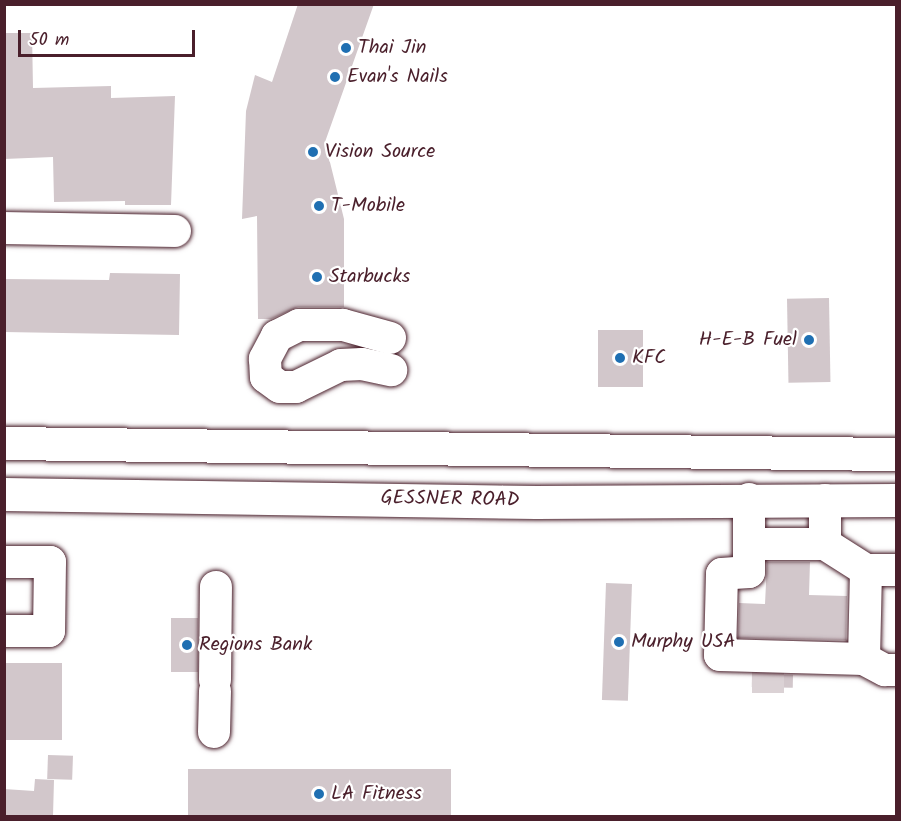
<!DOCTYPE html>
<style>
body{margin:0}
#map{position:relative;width:901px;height:821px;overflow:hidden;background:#fff;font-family:Kalam,sans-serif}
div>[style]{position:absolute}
.building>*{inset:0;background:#d2c7cb;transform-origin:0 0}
.minor-tunnel>*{height:32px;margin-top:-16px;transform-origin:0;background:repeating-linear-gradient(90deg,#dbd2d5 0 32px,transparent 0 48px)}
.roads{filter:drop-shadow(0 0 2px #4a1f2b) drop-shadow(0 0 2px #4a1f2b)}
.minor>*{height:32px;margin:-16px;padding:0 16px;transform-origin:16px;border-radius:16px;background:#fff}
.major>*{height:33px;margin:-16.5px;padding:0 16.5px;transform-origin:16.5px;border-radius:16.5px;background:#fff}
.dots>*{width:16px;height:16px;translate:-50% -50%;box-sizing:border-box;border:3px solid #fff;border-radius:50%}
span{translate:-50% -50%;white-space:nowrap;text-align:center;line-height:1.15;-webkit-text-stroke:4.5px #fff;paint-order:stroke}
.poi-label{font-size:20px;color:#4a1f2b}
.left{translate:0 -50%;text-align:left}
.right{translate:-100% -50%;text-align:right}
.street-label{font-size:20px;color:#4a1f2b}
.frame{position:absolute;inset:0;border:6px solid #4a1f2b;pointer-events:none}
.scale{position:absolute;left:18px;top:30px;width:177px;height:27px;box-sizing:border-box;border:3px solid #4a1f2b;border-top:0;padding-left:8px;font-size:18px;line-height:21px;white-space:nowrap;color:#4a1f2b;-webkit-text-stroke:4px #fff;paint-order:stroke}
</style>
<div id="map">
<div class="building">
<div style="clip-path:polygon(298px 4px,374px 4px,325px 142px,344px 219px,344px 307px,298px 307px,271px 319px,258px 319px,257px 216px,242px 219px,246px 111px,255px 75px,272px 82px)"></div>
<div style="clip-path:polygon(4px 33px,32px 33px,33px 88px,111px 86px,111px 98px,175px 96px,171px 205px,125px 205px,125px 201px,54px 202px,53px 157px,4px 159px)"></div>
<div style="clip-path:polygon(110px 273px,180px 274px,179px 335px,4px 332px,4px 279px,109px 280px)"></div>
<div style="left:829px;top:298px;width:84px;height:42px;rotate:89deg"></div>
<div style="left:598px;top:330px;width:45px;height:57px"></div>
<div style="clip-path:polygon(767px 562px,810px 562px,809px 595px,847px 596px,846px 640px,738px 638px,739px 603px,765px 604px)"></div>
<div style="left:606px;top:583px;width:26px;height:117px;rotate:2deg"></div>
<div style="left:171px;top:618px;width:27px;height:54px"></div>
<div style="left:4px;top:663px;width:58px;height:77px"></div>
<div style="left:752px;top:674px;width:41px;height:13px;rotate:1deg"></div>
<div style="left:48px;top:755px;width:25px;height:24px;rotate:2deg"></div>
<div style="left:188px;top:769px;width:263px;height:47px"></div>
<div style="clip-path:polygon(35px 779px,54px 780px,53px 816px,4px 816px,4px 789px,34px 791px)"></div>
</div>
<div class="minor-tunnel">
<div style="left:752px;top:677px;width:41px"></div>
</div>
<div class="roads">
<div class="minor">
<div style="left:4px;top:228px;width:171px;rotate:1deg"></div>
<div style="left:390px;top:338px;width:49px;rotate:-164.5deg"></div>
<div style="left:343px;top:325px;width:44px;rotate:180deg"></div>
<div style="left:299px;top:325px;width:25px;rotate:153deg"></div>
<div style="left:277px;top:336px;width:26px;rotate:118deg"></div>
<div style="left:265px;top:359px;width:18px;rotate:87deg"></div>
<div style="left:266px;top:377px;width:17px;rotate:36deg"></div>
<div style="left:280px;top:387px;width:16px"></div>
<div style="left:296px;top:387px;width:50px;rotate:-26.1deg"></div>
<div style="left:341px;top:365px;width:21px;rotate:-3deg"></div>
<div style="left:362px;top:364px;width:30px;rotate:12deg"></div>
<div style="left:749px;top:499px;width:73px;rotate:90deg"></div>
<div style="left:749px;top:572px;width:27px;rotate:176deg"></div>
<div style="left:722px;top:574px;width:81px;rotate:91.4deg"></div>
<div style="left:720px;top:655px;width:144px;rotate:1.6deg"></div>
<div style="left:864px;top:659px;width:24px;rotate:28deg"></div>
<div style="left:885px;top:670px;width:11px"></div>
<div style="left:825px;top:500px;width:44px;rotate:90deg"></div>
<div style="left:825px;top:544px;width:49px;rotate:32.4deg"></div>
<div style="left:749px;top:544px;width:76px"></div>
<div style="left:4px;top:562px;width:46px"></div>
<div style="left:50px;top:562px;width:69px;rotate:90.8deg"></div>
<div style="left:49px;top:631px;width:45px;rotate:180deg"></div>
<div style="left:864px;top:659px;width:89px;rotate:-88.7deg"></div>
<div style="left:866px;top:570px;width:30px"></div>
<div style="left:215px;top:680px;width:93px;rotate:-89.4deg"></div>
<div style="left:214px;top:732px;width:41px;rotate:-88.6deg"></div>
</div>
<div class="major">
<div style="left:4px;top:443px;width:892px;rotate:0.71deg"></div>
<div style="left:4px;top:494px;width:532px;rotate:0.86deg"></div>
<div style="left:536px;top:502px;width:360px;rotate:-0.3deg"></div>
</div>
</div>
<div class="dots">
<div style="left:346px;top:48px;background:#1f6fb2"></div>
<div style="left:335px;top:77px;background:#1f6fb2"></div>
<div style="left:313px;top:152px;background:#1f6fb2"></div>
<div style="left:319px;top:206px;background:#1f6fb2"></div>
<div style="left:317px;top:277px;background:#1f6fb2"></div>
<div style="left:809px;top:340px;background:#1f6fb2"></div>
<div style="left:620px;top:358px;background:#1f6fb2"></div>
<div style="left:619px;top:642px;background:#1f6fb2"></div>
<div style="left:187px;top:645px;background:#1f6fb2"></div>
<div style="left:319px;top:794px;background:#1f6fb2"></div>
</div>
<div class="poi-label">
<span class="left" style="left:358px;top:48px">Thai Jin</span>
<span class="left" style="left:347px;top:77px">Evan's Nails</span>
<span class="left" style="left:325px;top:152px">Vision Source</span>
<span class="left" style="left:331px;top:206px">T-Mobile</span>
<span class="left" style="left:329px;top:277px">Starbucks</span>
<span class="right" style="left:797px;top:340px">H-E-B Fuel</span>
<span class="left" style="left:632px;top:358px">KFC</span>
<span class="left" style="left:631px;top:642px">Murphy USA</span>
<span class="left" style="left:199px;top:645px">Regions Bank</span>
<span class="left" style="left:331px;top:794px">LA Fitness</span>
</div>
<div class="street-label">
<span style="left:450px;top:500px;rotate:1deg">GESSNER ROAD</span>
</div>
<div class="frame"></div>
<div class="scale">50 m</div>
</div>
